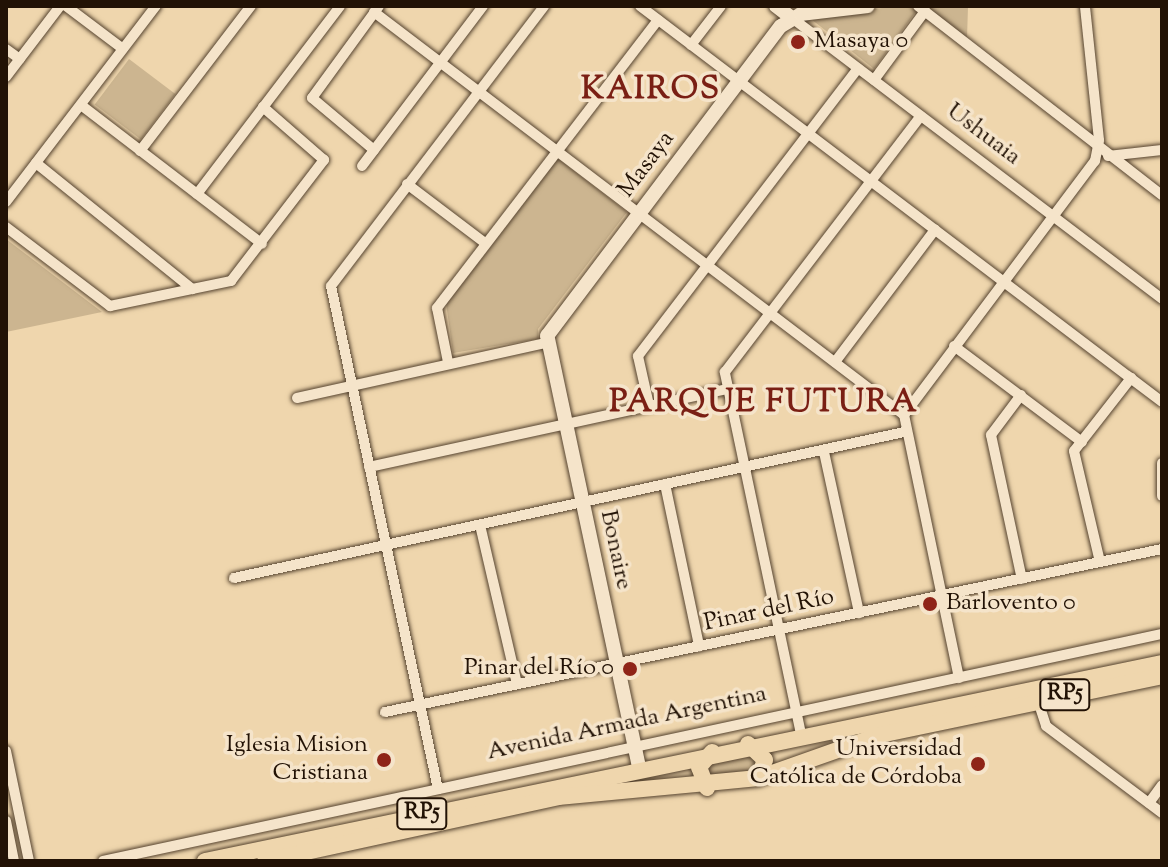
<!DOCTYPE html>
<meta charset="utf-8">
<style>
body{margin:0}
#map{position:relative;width:1168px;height:867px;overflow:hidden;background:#efd6ad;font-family:"Sorts Mill Goudy",serif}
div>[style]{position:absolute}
.green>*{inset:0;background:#ccb590;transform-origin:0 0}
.roads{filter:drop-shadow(0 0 2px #55432f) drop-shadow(0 0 2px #55432f)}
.street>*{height:10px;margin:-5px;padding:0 5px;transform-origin:5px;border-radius:5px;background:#f5e4ca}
.secondary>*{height:14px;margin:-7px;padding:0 7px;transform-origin:7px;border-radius:7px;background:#f5e4ca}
.primary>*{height:16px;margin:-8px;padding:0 8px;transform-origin:8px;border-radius:8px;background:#efd6ad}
.dots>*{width:22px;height:22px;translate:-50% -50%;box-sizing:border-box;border:4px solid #f5e4ca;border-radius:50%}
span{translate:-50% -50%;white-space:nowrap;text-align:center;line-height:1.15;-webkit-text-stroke:7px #f5e4ca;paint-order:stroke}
.shield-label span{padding:2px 6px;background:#f5e4ca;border:2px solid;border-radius:6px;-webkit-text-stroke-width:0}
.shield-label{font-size:22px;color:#221205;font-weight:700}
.poi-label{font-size:24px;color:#221205}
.left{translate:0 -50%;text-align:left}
.right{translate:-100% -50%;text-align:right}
.street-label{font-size:24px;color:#221205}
.district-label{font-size:32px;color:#7a1f14;font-weight:700;letter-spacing:2px}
.frame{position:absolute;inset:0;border:8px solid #221205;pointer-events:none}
</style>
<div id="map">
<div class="green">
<div style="clip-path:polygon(904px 6px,917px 10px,874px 69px,806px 15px)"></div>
<div style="clip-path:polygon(923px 6px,968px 6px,967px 39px)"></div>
<div style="left:129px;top:59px;width:58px;height:57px;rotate:37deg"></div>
<div style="clip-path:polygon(557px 158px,627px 212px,538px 329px,538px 339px,453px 353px,446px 303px)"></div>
<div style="clip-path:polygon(6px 239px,102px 312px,6px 332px)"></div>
<div style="clip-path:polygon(758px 754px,757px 771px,705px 777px,707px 761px)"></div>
</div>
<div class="roads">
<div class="street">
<div style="left:66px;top:6px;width:71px;rotate:37deg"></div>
<div style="left:640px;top:6px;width:655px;rotate:37.18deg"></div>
<div style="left:918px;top:6px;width:309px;rotate:37.8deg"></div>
<div style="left:374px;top:12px;width:666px;rotate:37.25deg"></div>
<div style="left:792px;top:18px;width:465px;rotate:37.2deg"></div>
<div style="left:691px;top:45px;width:49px;rotate:-52.4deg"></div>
<div style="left:6px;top:49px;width:17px;rotate:36deg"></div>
<div style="left:6px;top:77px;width:89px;rotate:-52.7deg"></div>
<div style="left:874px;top:80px;width:86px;rotate:-53.5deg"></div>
<div style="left:81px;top:105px;width:228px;rotate:37.5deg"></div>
<div style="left:374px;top:150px;width:81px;rotate:-140deg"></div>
<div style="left:312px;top:98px;width:114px;rotate:-53.9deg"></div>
<div style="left:140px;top:151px;width:183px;rotate:-52.6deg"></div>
<div style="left:1108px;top:156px;width:54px;rotate:-6.3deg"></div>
<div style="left:36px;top:163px;width:201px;rotate:38.9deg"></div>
<div style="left:362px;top:166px;width:201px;rotate:-52.9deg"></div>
<div style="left:407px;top:184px;width:98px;rotate:37.1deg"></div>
<div style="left:197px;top:194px;width:236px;rotate:-52.7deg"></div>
<div style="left:6px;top:202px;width:247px;rotate:-52.6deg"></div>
<div style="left:6px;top:227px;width:131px;rotate:37.2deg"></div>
<div style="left:110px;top:306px;width:124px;rotate:-11.7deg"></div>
<div style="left:231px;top:281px;width:153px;rotate:-52.5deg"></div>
<div style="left:324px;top:160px;width:81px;rotate:-139deg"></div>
<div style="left:954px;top:346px;width:160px;rotate:36.9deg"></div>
<div style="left:448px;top:362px;width:55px;rotate:-101.5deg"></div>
<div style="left:437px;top:308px;width:363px;rotate:-52.5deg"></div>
<div style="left:835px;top:362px;width:166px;rotate:-52.9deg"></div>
<div style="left:1021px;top:395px;width:50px;rotate:126.9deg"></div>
<div style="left:991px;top:435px;width:147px;rotate:77.9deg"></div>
<div style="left:297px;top:398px;width:255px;rotate:-12.5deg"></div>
<div style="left:649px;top:405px;width:50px;rotate:-102.7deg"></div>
<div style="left:638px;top:356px;width:362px;rotate:-52.6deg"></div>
<div style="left:824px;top:452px;width:165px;rotate:77.7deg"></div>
<div style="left:1162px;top:463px;width:33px;rotate:90deg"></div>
<div style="left:369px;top:467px;width:366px;rotate:-12.3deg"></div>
<div style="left:665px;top:484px;width:166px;rotate:78.1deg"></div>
<div style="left:480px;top:525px;width:163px;rotate:76.9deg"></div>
<div style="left:1100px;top:562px;width:114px;rotate:-103.2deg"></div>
<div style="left:1074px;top:451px;width:93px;rotate:-52deg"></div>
<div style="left:234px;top:578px;width:686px;rotate:-12.29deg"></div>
<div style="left:959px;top:678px;width:269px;rotate:-101.8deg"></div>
<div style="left:904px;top:415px;width:318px;rotate:-53.1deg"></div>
<div style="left:1095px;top:161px;width:21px;rotate:-79deg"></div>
<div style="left:1099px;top:140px;width:135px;rotate:-96deg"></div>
<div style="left:1038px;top:701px;width:26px;rotate:72deg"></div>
<div style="left:1046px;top:726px;width:145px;rotate:36.9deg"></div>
<div style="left:385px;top:712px;width:794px;rotate:-11.85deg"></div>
<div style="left:801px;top:734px;width:370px;rotate:-101.9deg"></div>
<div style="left:725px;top:372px;width:322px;rotate:-52.6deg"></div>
<div style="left:6px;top:751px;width:112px;rotate:78.2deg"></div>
<div style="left:438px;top:789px;width:514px;rotate:-102.01deg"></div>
<div style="left:331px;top:286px;width:352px;rotate:-52.7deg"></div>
<div style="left:1149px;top:803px;width:22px;rotate:-54deg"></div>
<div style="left:6px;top:821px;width:41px;rotate:78.7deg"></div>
<div style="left:103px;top:861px;width:1083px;rotate:-12.1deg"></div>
</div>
<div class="secondary">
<div style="left:776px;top:6px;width:20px;rotate:37deg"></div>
<div style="left:639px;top:767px;width:441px;rotate:-102deg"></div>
<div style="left:547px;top:336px;width:388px;rotate:-53deg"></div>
<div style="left:781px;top:26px;width:23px;rotate:-31deg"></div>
<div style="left:801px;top:14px;width:67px;rotate:-6.8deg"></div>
</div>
<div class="primary">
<div style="left:748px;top:744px;width:23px;rotate:43deg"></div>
<div style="left:765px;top:760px;width:19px;rotate:111deg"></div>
<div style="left:707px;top:788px;width:22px;rotate:-111deg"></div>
<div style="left:699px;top:767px;width:20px;rotate:-49deg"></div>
<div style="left:205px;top:861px;width:977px;rotate:-11.69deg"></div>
<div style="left:265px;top:861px;width:300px;rotate:-12.3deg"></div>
<div style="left:558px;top:797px;width:201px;rotate:-5.4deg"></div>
<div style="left:758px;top:778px;width:129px;rotate:-19.4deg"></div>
<div style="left:880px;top:735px;width:288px;rotate:-11.8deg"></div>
</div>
</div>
<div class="dots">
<div style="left:798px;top:42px;background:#8f2418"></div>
<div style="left:930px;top:604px;background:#8f2418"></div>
<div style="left:630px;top:669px;background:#8f2418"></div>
<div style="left:384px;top:760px;background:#8f2418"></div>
<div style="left:978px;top:764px;background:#8f2418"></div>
</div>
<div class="shield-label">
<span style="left:1065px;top:695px">RP5</span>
<span style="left:422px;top:814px">RP5</span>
</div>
<div class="poi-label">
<span class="left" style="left:814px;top:42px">Masaya 0</span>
<span class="left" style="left:946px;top:604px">Barlovento 0</span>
<span class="right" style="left:614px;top:669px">Pinar del Río 0</span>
<span class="right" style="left:368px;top:760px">Iglesia Mision<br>Cristiana</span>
<span class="right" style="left:962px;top:764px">Universidad<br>Católica de Córdoba</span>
</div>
<div class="street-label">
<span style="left:983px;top:135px;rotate:37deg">Ushuaia</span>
<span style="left:647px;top:165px;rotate:-53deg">Masaya</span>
<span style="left:615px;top:550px;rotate:78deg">Bonaire</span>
<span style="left:769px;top:611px;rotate:-12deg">Pinar del Río</span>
<span style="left:627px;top:724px;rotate:-12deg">Avenida Armada Argentina</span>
</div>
<div class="district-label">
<span style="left:651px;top:90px">KAIROS</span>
<span style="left:764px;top:403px">PARQUE FUTURA</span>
</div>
<div class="frame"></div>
</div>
